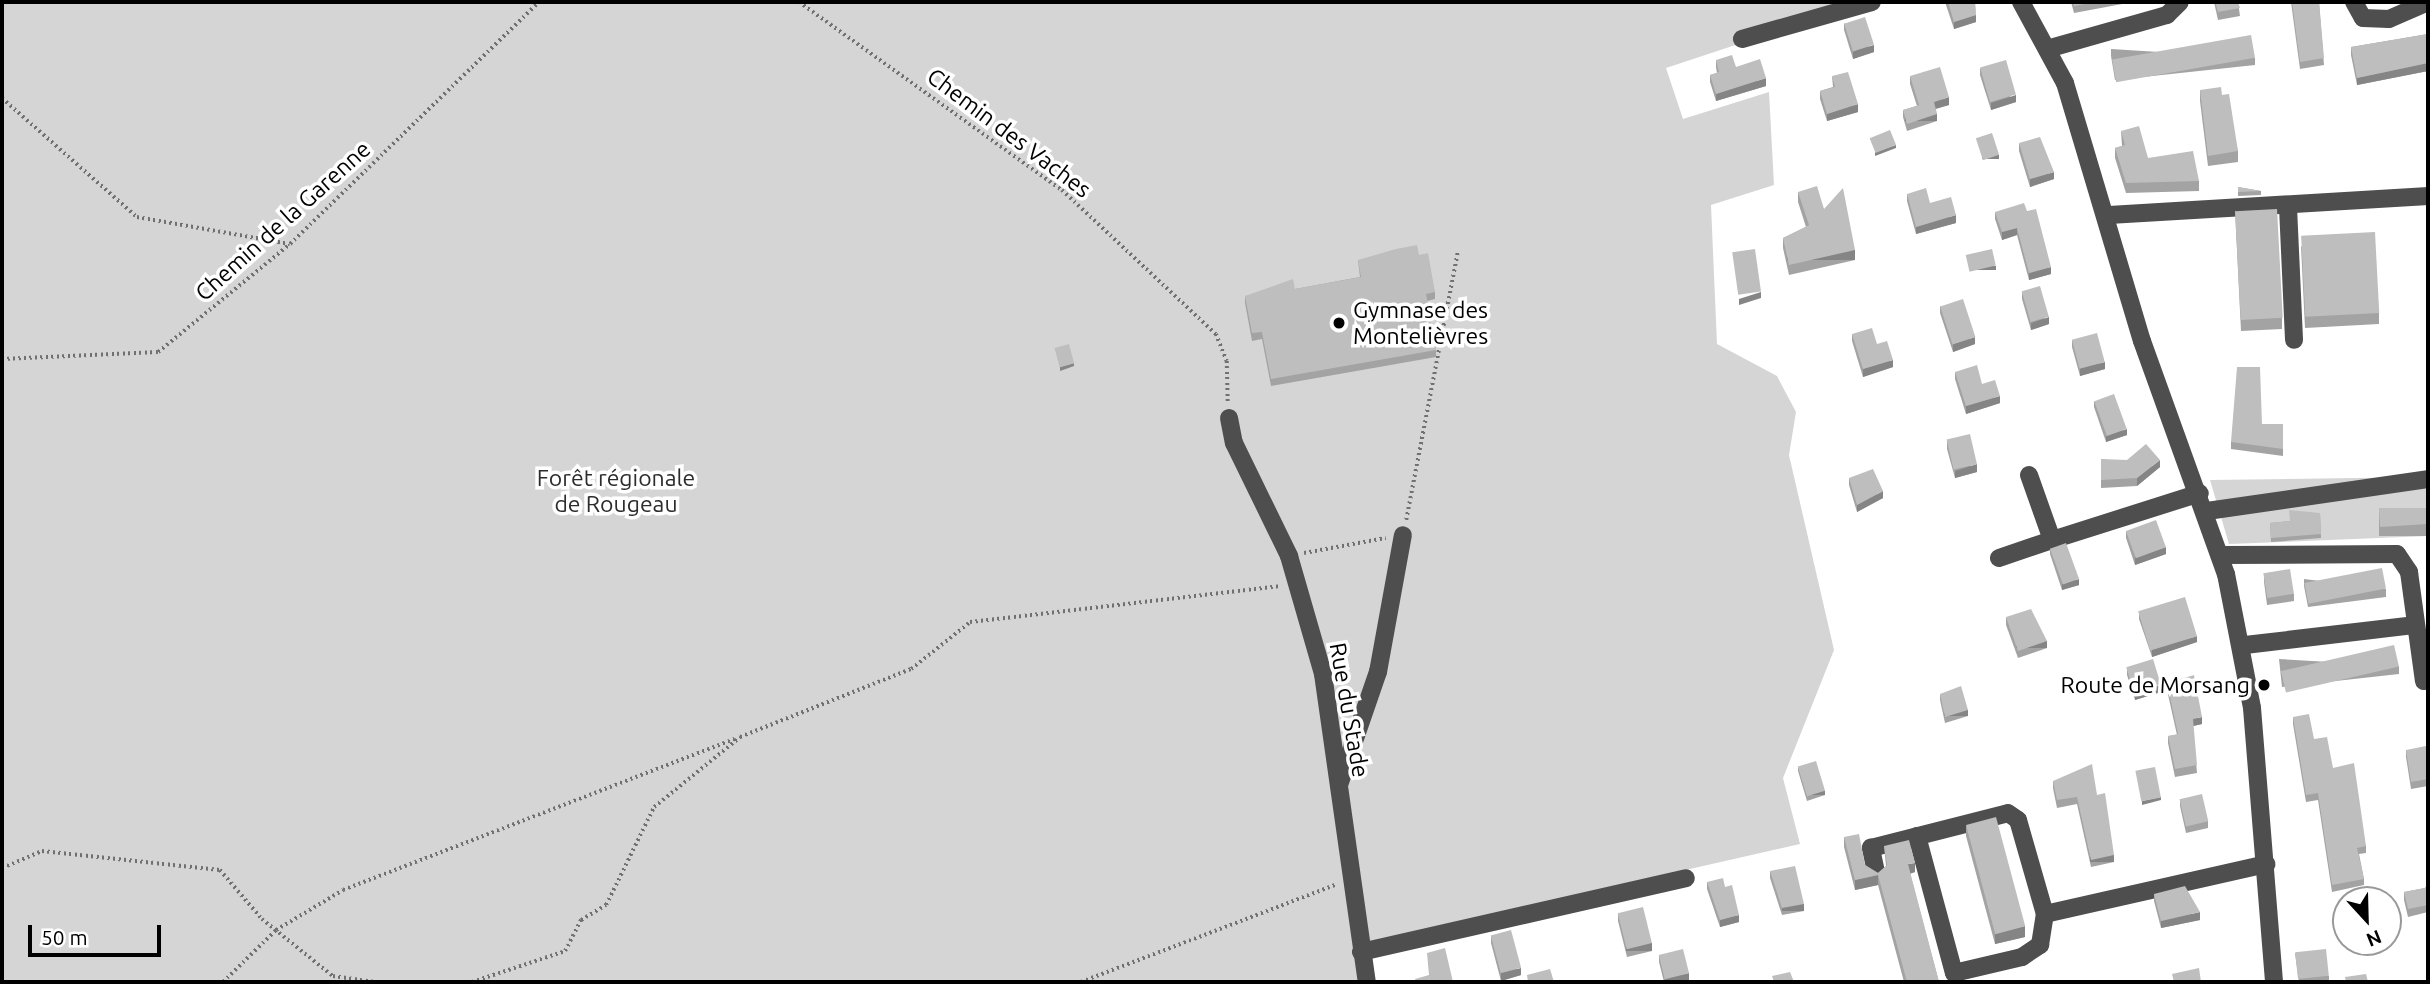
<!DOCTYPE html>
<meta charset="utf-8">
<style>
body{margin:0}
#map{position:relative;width:2430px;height:984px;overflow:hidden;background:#fff;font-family:Ubuntu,sans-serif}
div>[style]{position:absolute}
.green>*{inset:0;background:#d5d5d5}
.path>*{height:3.5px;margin-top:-1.75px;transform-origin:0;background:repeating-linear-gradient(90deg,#707070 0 2px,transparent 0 5.5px)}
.minor>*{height:18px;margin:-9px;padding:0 9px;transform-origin:9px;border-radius:9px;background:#4e4e4e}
.wall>*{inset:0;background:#a3a3a3;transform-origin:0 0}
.shaded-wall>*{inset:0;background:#858585;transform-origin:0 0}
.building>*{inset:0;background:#bebebe;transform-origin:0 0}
.dots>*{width:19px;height:19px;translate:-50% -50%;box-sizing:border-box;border:4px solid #fff;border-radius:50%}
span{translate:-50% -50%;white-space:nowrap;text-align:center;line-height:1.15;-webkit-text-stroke:7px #fff;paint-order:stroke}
.street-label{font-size:23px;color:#000}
.poi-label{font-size:23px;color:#000}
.left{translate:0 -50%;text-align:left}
.right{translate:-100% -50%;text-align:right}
.park-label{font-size:23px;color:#2c2c2c}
.frame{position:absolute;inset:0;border:4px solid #000;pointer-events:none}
.north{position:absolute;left:2332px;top:886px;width:70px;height:70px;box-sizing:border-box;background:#fff;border:2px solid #999;border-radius:50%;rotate:158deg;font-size:19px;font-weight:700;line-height:28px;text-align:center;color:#000}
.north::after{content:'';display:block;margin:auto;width:24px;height:32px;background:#000;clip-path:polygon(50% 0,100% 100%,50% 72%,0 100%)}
.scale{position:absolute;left:28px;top:925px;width:133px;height:32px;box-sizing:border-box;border:4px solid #000;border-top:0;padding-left:9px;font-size:21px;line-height:24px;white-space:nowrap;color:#000;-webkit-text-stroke:5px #fff;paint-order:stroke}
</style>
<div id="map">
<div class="green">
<div style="clip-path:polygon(2px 2px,1865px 2px,1666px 68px,1683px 119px,1769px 92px,1774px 185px,1711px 205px,1717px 344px,1777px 376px,1796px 412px,1789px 455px,1834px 650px,1783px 778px,1800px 844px,1361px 944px,1368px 982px,2px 982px)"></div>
<div style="clip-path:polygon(2428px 477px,2428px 536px,2229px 544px,2210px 480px)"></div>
</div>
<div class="path">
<div style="left:799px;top:2px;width:323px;rotate:35.6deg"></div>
<div style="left:1062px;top:190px;width:211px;rotate:43.1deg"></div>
<div style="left:1216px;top:334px;width:29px;rotate:68deg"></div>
<div style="left:1227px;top:361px;width:43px;rotate:88.7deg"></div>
<div style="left:2px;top:98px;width:180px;rotate:41.4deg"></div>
<div style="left:137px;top:217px;width:155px;rotate:10deg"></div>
<div style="left:2px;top:359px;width:156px;rotate:-2.6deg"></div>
<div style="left:158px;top:352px;width:171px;rotate:-39.3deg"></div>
<div style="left:290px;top:244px;width:347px;rotate:-44.2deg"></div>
<div style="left:1406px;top:520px;width:274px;rotate:-79.1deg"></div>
<div style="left:1304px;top:553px;width:83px;rotate:-10.4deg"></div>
<div style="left:2px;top:868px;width:43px;rotate:-23deg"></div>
<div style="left:42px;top:851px;width:179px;rotate:6.1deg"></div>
<div style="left:220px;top:870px;width:65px;rotate:49.4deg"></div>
<div style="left:262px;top:919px;width:91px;rotate:38.8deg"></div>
<div style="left:333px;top:976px;width:42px;rotate:8.1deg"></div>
<div style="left:223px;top:982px;width:74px;rotate:-44.5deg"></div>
<div style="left:276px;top:930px;width:78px;rotate:-30.8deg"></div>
<div style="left:343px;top:890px;width:420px;rotate:-21.1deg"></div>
<div style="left:472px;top:982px;width:98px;rotate:-18.4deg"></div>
<div style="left:565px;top:951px;width:35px;rotate:-63deg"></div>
<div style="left:581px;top:920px;width:29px;rotate:-31deg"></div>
<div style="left:606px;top:905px;width:109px;rotate:-63.9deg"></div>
<div style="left:654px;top:807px;width:111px;rotate:-39.1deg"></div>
<div style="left:740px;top:737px;width:184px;rotate:-21.7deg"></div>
<div style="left:911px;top:669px;width:75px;rotate:-38.5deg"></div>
<div style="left:970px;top:622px;width:312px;rotate:-6.6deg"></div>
<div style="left:1081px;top:982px;width:274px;rotate:-20.9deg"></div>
</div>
<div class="minor">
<div style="left:2021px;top:2px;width:92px;rotate:61.5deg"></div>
<div style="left:2065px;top:83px;width:269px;rotate:73.4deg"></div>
<div style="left:2142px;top:341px;width:248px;rotate:70.2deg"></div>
<div style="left:2226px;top:574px;width:136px;rotate:79deg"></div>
<div style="left:2252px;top:708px;width:275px;rotate:85.4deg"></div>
<div style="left:2354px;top:2px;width:18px;rotate:61deg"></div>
<div style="left:2363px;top:18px;width:26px;rotate:2deg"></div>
<div style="left:2389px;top:19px;width:43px;rotate:-23.6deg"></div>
<div style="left:1742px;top:39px;width:135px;rotate:-15.9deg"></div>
<div style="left:2047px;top:49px;width:125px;rotate:-15.8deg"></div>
<div style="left:2167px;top:15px;width:18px;rotate:-45deg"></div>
<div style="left:2288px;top:207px;width:133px;rotate:87.4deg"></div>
<div style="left:2109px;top:215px;width:320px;rotate:-3.4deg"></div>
<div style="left:1229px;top:418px;width:25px;rotate:79deg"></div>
<div style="left:1234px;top:443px;width:126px;rotate:64deg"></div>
<div style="left:1289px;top:556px;width:123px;rotate:73.9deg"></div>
<div style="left:1323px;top:674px;width:311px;rotate:81.9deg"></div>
<div style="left:2029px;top:475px;width:69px;rotate:70.5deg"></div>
<div style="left:2052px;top:540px;width:155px;rotate:-17.6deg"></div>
<div style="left:2207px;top:511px;width:223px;rotate:-8.2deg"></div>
<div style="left:2221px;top:555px;width:176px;rotate:-0.3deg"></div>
<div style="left:2397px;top:554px;width:22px;rotate:56deg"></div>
<div style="left:2409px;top:572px;width:110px;rotate:82.2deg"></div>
<div style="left:1999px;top:558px;width:56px;rotate:-18.8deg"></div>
<div style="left:2245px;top:645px;width:172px;rotate:-6.7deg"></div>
<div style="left:1339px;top:785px;width:120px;rotate:-71deg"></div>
<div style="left:1378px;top:672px;width:139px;rotate:-79.7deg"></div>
<div style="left:1917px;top:836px;width:142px;rotate:74.9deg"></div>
<div style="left:1954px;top:973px;width:70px;rotate:-13.2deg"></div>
<div style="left:2022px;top:957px;width:22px;rotate:-34deg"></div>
<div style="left:2040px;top:945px;width:31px;rotate:-81deg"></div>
<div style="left:2045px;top:914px;width:227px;rotate:-12.7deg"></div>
<div style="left:1876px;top:872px;width:25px;rotate:-102deg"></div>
<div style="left:1871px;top:848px;width:141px;rotate:-14.3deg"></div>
<div style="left:2008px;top:813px;width:12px;rotate:35deg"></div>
<div style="left:2018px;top:820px;width:98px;rotate:74deg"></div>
<div style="left:1361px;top:952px;width:333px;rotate:-12.8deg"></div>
</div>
<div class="wall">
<div style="clip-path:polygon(1945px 2px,1975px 2px,1976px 22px,1954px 29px)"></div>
<div style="clip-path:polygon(2071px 2px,2133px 2px,2074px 13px)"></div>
<div style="clip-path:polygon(2214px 2px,2238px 2px,2240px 16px,2218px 20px)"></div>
<div style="clip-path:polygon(2291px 2px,2319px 2px,2324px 65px,2300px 69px)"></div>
<div style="clip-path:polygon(1844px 23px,1874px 52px,1853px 59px,1844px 30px)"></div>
<div style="clip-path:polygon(2428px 34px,2428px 71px,2357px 85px,2351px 55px,2351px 47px)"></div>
<div style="clip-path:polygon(2111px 49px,2255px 58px,2255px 65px,2115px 80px,2111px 56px)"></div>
<div style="clip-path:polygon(1716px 60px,1736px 67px,1766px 86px,1716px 101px,1710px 82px,1710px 75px,1717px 73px,1716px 67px)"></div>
<div style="clip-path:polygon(1980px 68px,2016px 102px,1991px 110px,1980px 75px)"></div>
<div style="clip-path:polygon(1832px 76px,1858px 112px,1827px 121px,1820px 99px,1820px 91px,1833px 87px)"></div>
<div style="clip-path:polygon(1910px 76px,1949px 105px,1936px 109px,1937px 121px,1907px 131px,1903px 117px,1903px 110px,1917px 106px,1910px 84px)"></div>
<div style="clip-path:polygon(2200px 90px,2222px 95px,2238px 151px,2238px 162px,2208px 166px,2200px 101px)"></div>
<div style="clip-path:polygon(2121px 131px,2148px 158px,2199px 181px,2199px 191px,2126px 193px,2115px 158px,2115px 148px,2122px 146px)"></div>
<div style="clip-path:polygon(2019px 143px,2054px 179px,2030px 187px,2019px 151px)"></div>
<div style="clip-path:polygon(2238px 187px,2261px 191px,2261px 195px,2238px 196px)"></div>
<div style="clip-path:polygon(1798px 192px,1824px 209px,1855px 260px,1789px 275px,1783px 248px,1783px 238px,1806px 227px,1798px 202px)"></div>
<div style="clip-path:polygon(1907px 194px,1930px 203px,1956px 223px,1916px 234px,1907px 201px)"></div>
<div style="clip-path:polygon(2235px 210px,2282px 318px,2282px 329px,2241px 331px)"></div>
<div style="clip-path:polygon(2027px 211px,2051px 274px,2029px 280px,2017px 235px,2002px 240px,1995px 219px,1995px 212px)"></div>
<div style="clip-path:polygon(2301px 246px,2379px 313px,2379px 324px,2305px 328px)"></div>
<div style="clip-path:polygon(1419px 255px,1435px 292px,1435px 299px,1427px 301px,1436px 350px,1436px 357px,1271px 386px,1262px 339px,1252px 341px,1245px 303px,1245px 296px,1295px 289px,1360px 277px,1358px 260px)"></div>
<div style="clip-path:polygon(2022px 292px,2049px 324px,2031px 330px,2022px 299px)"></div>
<div style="clip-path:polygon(1940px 306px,1975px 344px,1953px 352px,1940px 313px)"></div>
<div style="clip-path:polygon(1852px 334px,1877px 344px,1893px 367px,1863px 377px,1852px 341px)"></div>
<div style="clip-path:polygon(2072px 340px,2105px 369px,2080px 376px,2072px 347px)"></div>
<div style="clip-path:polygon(1955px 372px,1982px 384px,2000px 403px,1966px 414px,1955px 379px)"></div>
<div style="clip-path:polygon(2094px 401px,2127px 435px,2106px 442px,2094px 407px)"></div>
<div style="clip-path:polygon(2262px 424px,2283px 424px,2283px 456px,2231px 449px,2231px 442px)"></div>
<div style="clip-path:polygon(1947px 441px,1977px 472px,1955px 478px,1947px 449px)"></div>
<div style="clip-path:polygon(2101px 459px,2160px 467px,2137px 486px,2101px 488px)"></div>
<div style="clip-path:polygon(1849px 478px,1883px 498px,1857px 512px,1849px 485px)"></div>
<div style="left:2379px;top:508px;width:49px;height:28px"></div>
<div style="clip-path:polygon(2320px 513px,2321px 538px,2271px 542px,2270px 523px,2290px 521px)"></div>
<div style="clip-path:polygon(2126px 531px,2166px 554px,2135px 565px,2126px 538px)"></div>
<div style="clip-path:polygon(2050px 548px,2079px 585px,2062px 590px,2050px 554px)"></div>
<div style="clip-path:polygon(2264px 575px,2294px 594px,2294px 601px,2267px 605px,2264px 582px)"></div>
<div style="clip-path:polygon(2304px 579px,2386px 589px,2386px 597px,2308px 607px,2304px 586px)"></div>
<div style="clip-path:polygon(2139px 613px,2197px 642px,2152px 657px,2139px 619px)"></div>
<div style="clip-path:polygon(2006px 617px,2047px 648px,2018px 658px,2006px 625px)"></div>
<div style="clip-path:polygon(2279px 659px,2399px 666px,2399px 674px,2282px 687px)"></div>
<div style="clip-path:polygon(2127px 668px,2161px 692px,2135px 700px,2127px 675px)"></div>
<div style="clip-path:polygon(2167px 683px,2202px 724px,2193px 726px,2197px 773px,2175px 777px,2168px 743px,2168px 736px,2177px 735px,2167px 690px)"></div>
<div style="clip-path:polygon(1940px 694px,1968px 716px,1945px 723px,1940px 700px)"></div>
<div style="clip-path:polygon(2293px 717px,2314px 739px,2333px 768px,2366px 846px,2366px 853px,2359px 854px,2364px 879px,2364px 885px,2332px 892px,2318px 800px,2306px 802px,2293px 724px)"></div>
<div style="clip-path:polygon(2406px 750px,2428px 756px,2428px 786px,2411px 789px,2406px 757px)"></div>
<div style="clip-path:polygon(1798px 767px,1825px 795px,1807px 801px,1798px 771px)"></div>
<div style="clip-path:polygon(2053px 781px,2097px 795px,2114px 862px,2091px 867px,2077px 804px,2057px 808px,2053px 788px)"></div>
<div style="clip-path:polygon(2180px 799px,2208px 821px,2208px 828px,2186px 833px,2180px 806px)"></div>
<div style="clip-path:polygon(1966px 825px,2025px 937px,1995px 944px,1966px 836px)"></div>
<div style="clip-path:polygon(1844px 837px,1865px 865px,1878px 873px,1886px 866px,1884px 846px,1915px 872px,1910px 874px,1939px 982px,1904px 982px,1878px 885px,1855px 890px,1844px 847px)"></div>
<div style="clip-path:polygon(1770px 871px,1804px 911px,1782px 915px,1770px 878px)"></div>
<div style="clip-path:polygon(1707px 882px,1725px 887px,1739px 922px,1720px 927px,1707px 889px)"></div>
<div style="clip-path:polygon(2428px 884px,2428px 912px,2408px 917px,2404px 900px,2404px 892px,2425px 888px)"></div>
<div style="clip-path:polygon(2154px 894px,2200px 920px,2161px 928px,2154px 901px)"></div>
<div style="clip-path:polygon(1618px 914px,1652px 951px,1627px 957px,1618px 921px)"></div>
<div style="clip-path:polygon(1491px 936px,1521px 975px,1501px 981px,1491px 943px)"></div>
<div style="clip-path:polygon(2295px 953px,2329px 976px,2329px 982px,2299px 982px)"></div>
<div style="clip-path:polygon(1659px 955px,1689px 980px,1680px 982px,1664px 982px,1659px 962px)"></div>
</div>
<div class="shaded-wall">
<div style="clip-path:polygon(1976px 15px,1976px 22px,1954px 29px,1954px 22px)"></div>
<div style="clip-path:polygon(1874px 45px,1874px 52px,1853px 59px,1853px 51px)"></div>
<div style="clip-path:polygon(2428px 63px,2428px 71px,2357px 85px,2357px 78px)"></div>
<div style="clip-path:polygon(1766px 78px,1766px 86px,1716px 101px,1716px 94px)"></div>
<div style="clip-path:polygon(2016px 95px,2016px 102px,1991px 110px,1991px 103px)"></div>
<div style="clip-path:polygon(1949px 97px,1949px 105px,1934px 109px,1934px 102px)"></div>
<div style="clip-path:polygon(1858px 104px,1858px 112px,1827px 121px,1827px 114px)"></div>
<div style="left:1937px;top:114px;width:7px;height:32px;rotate:90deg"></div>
<div style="clip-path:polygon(1896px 145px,1896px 148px,1875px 156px,1875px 152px)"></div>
<div style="left:1999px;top:155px;width:4px;height:17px;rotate:90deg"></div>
<div style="clip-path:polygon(2054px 172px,2054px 179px,2030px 187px,2030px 179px)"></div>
<div style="clip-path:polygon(1956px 215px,1956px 223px,1916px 234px,1916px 227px)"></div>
<div style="clip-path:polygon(2017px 228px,2017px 235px,2002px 240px,2002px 232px)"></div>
<div style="left:1855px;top:250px;width:10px;height:68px;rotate:90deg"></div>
<div style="left:1996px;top:266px;width:4px;height:27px;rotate:90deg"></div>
<div style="clip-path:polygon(2051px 267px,2051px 274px,2029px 280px,2029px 273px)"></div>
<div style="clip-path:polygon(1761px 292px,1761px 298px,1739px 305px,1739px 299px)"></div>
<div style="clip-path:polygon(2049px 317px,2049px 324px,2031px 330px,2031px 323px)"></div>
<div style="clip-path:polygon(1975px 337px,1975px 344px,1953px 352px,1953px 344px)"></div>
<div style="clip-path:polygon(1893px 360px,1893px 367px,1863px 377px,1863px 369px)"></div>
<div style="clip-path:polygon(2105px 362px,2105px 369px,2080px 376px,2080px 368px)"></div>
<div style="clip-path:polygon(1074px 363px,1074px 366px,1060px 371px,1060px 367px)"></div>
<div style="clip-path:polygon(2000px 396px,2000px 403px,1966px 414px,1966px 406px)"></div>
<div style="clip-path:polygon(2127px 429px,2127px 435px,2106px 442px,2106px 436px)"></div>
<div style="clip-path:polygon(2160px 460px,2160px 467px,2137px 486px,2137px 478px)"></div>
<div style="clip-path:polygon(1977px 464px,1977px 472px,1955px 478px,1955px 471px)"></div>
<div style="clip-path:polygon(1883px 491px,1883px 498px,1857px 512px,1857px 505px)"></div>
<div style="clip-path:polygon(2166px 547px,2166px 554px,2135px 565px,2135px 557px)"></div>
<div style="clip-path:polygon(2079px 579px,2079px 585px,2062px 590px,2062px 584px)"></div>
<div style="clip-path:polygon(2197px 636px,2197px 642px,2152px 657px,2152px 650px)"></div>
<div style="left:2047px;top:641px;width:7px;height:31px;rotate:90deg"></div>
<div style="clip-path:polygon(2161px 685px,2161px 692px,2135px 700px,2135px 693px)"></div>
<div style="left:1968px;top:710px;width:6px;height:24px;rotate:90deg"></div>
<div style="clip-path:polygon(2202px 717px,2202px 724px,2193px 726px,2193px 719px)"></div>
<div style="left:1825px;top:791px;width:4px;height:19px;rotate:90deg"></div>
<div style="clip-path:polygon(2161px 797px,2161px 800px,2142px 805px,2142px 801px)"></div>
<div style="left:2114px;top:855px;width:7px;height:24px;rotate:90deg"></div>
<div style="clip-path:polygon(1915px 863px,1915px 872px,1908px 874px,1908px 864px)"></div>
<div style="clip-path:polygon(1878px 875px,1878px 885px,1855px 890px,1855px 880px)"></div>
<div style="left:1804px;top:904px;width:7px;height:22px;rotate:90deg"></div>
<div style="clip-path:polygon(2200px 912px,2200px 920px,2161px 928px,2161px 921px)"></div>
<div style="clip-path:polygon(1739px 915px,1739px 922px,1720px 927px,1720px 920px)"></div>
<div style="clip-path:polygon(2025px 926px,2025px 937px,1995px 944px,1995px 933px)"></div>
<div style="left:1652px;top:943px;width:8px;height:26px;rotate:90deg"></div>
<div style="clip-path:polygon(1521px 968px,1521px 975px,1501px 981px,1501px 973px)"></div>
<div style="clip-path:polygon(1689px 973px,1689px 980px,1680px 982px,1665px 982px,1665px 978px)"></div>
</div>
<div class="building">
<div style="clip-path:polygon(1948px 2px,1975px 2px,1976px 15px,1954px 22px)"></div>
<div style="clip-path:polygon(2073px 2px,2096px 2px,2074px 6px)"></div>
<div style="clip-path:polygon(2215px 2px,2238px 2px,2240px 8px,2218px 12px)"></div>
<div style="clip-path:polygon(2292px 2px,2319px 2px,2324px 58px,2300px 62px)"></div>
<div style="left:1865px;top:17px;width:29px;height:22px;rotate:72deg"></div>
<div style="clip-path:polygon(2428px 34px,2428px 63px,2357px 78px,2351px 47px)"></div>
<div style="left:2251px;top:35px;width:23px;height:141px;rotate:80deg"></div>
<div style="clip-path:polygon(1732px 55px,1736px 67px,1760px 59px,1766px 78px,1716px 94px,1710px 75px,1719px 72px,1716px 60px)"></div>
<div style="left:2006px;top:60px;width:36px;height:27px;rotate:74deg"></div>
<div style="clip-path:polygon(1940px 67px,1949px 97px,1934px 102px,1937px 114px,1907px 124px,1903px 110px,1919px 105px,1910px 76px)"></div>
<div style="clip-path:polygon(1848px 72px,1858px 104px,1827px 114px,1820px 91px,1835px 87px,1832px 76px)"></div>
<div style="clip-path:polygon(2221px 87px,2222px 95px,2229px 94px,2238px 151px,2208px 156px,2200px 90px)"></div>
<div style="clip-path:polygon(2139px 126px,2148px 158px,2193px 151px,2199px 181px,2126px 183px,2115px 148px,2125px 145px,2121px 131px)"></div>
<div style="left:1890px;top:130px;width:16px;height:22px;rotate:68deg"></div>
<div style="left:1992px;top:133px;width:23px;height:17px;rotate:72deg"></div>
<div style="clip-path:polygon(2040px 137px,2054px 172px,2030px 179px,2019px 143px)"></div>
<div style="clip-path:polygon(1817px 186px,1824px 209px,1843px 188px,1855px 250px,1789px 265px,1783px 238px,1809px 225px,1798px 192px)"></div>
<div style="clip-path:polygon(2238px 187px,2261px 191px,2238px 192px)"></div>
<div style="clip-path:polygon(1926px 188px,1930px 203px,1951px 197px,1956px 215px,1916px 227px,1907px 194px)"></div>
<div style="clip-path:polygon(2024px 203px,2027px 211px,2036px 209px,2051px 267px,2029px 273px,2017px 228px,2002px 232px,1995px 212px)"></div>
<div style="left:2277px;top:209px;width:109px;height:42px;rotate:87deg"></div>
<div style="left:2375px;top:232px;width:81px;height:74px;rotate:87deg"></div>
<div style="clip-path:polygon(1417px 245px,1419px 255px,1428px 253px,1435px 292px,1426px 294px,1436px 350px,1271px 379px,1262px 332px,1252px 333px,1245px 296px,1293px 279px,1295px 289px,1361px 277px,1358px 260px,1396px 249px)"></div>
<div style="left:1755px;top:249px;width:43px;height:23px;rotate:82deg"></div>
<div style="left:1992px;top:249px;width:17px;height:27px;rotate:77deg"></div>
<div style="left:2040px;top:286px;width:32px;height:19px;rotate:74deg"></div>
<div style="left:1963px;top:299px;width:40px;height:24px;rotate:72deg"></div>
<div style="clip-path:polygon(1872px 328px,1877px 344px,1887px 341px,1893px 360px,1863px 369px,1852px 334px)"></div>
<div style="left:2097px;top:333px;width:30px;height:26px;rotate:75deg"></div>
<div style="left:1069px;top:344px;width:20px;height:15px;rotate:75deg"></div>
<div style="clip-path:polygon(1977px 365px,1982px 384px,1995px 380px,2000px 396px,1966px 406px,1955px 372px)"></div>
<div style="clip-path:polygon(2237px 367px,2260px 367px,2262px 424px,2283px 424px,2283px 449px,2231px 442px)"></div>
<div style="left:2114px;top:394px;width:37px;height:21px;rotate:70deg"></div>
<div style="left:1970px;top:434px;width:31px;height:24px;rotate:77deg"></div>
<div style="clip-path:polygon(2146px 444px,2160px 460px,2137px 478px,2101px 480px,2101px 459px,2127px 460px)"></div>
<div style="clip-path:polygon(1873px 469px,1883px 491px,1857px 505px,1849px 478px)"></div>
<div style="clip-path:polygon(2379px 508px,2428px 508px,2428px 524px,2380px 527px)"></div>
<div style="clip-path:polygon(2289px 510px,2320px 513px,2321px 534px,2271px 538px,2270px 523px,2290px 521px)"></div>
<div style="left:2156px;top:520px;width:29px;height:32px;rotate:70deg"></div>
<div style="left:2066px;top:543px;width:38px;height:17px;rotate:70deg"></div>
<div style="left:2382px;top:568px;width:21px;height:79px;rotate:79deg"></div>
<div style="left:2290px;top:569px;width:25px;height:27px;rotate:81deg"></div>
<div style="left:2185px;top:597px;width:41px;height:49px;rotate:73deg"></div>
<div style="clip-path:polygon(2031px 609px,2047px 641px,2018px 651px,2006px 617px)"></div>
<div style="left:2394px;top:645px;width:22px;height:116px;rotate:77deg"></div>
<div style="left:2153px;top:659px;width:27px;height:28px;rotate:73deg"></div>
<div style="clip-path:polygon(2194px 675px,2202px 717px,2193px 719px,2197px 765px,2175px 769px,2168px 736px,2178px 734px,2167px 683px)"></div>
<div style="clip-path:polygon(1961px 686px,1968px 710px,1945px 717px,1940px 694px)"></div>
<div style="clip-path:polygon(2309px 714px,2314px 739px,2327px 737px,2333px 768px,2354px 763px,2366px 846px,2357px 848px,2364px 879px,2332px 885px,2318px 793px,2306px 795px,2293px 717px)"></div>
<div style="clip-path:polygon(2426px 746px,2428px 756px,2428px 779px,2411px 782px,2406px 750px)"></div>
<div style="left:1816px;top:761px;width:31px;height:19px;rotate:73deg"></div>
<div style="clip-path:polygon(2092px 764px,2097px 795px,2105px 793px,2114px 855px,2091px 860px,2077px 797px,2057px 800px,2053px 781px)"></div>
<div style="left:2155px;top:767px;width:31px;height:20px;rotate:79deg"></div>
<div style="left:2202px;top:794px;width:28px;height:23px;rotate:77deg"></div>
<div style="left:1996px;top:817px;width:113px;height:31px;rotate:75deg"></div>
<div style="clip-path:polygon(1859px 834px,1865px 865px,1878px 873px,1887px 865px,1884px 846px,1909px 840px,1915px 863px,1908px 864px,1939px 982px,1907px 982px,1878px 875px,1855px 880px,1844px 837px)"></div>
<div style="clip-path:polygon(1795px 866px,1804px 904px,1782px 908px,1770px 871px)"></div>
<div style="clip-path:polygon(1723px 878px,1725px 887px,1732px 885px,1739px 915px,1720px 920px,1707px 882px)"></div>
<div style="clip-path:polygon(2428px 884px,2428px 905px,2408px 909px,2404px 892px,2425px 888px)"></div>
<div style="clip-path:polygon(2185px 886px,2200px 912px,2161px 921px,2154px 894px)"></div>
<div style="left:1643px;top:907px;width:37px;height:26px;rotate:76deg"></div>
<div style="left:1511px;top:930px;width:39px;height:21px;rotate:75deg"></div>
<div style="clip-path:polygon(1445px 948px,1453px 982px,1416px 982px,1415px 979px,1429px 975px,1427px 953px)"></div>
<div style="left:1683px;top:949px;width:25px;height:25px;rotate:76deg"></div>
<div style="left:2326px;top:949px;width:27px;height:31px;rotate:84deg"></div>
<div style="clip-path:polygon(2199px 968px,2201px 982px,2174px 982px,2172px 974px)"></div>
<div style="clip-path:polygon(1550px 969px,1554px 982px,1528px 982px,1527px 975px)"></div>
<div style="clip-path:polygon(1790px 972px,1794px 982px,1774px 982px,1772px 976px)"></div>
<div style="clip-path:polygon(2366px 974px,2368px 982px,2346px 982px,2345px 977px)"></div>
</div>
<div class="dots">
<div style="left:1339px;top:323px;background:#000"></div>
<div style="left:2264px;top:685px;background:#000"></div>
</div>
<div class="street-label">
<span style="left:1009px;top:133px;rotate:37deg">Chemin des Vaches</span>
<span style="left:283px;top:221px;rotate:-42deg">Chemin de la Garenne</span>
<span style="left:1349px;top:710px;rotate:80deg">Rue du Stade</span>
</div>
<div class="poi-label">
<span class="left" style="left:1353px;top:323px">Gymnase des<br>Montelièvres</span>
<span class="right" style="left:2250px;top:685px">Route de Morsang</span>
</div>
<div class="park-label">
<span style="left:616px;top:491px">Forêt régionale<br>de Rougeau</span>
</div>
<div class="frame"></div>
<div class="north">N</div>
<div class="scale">50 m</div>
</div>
